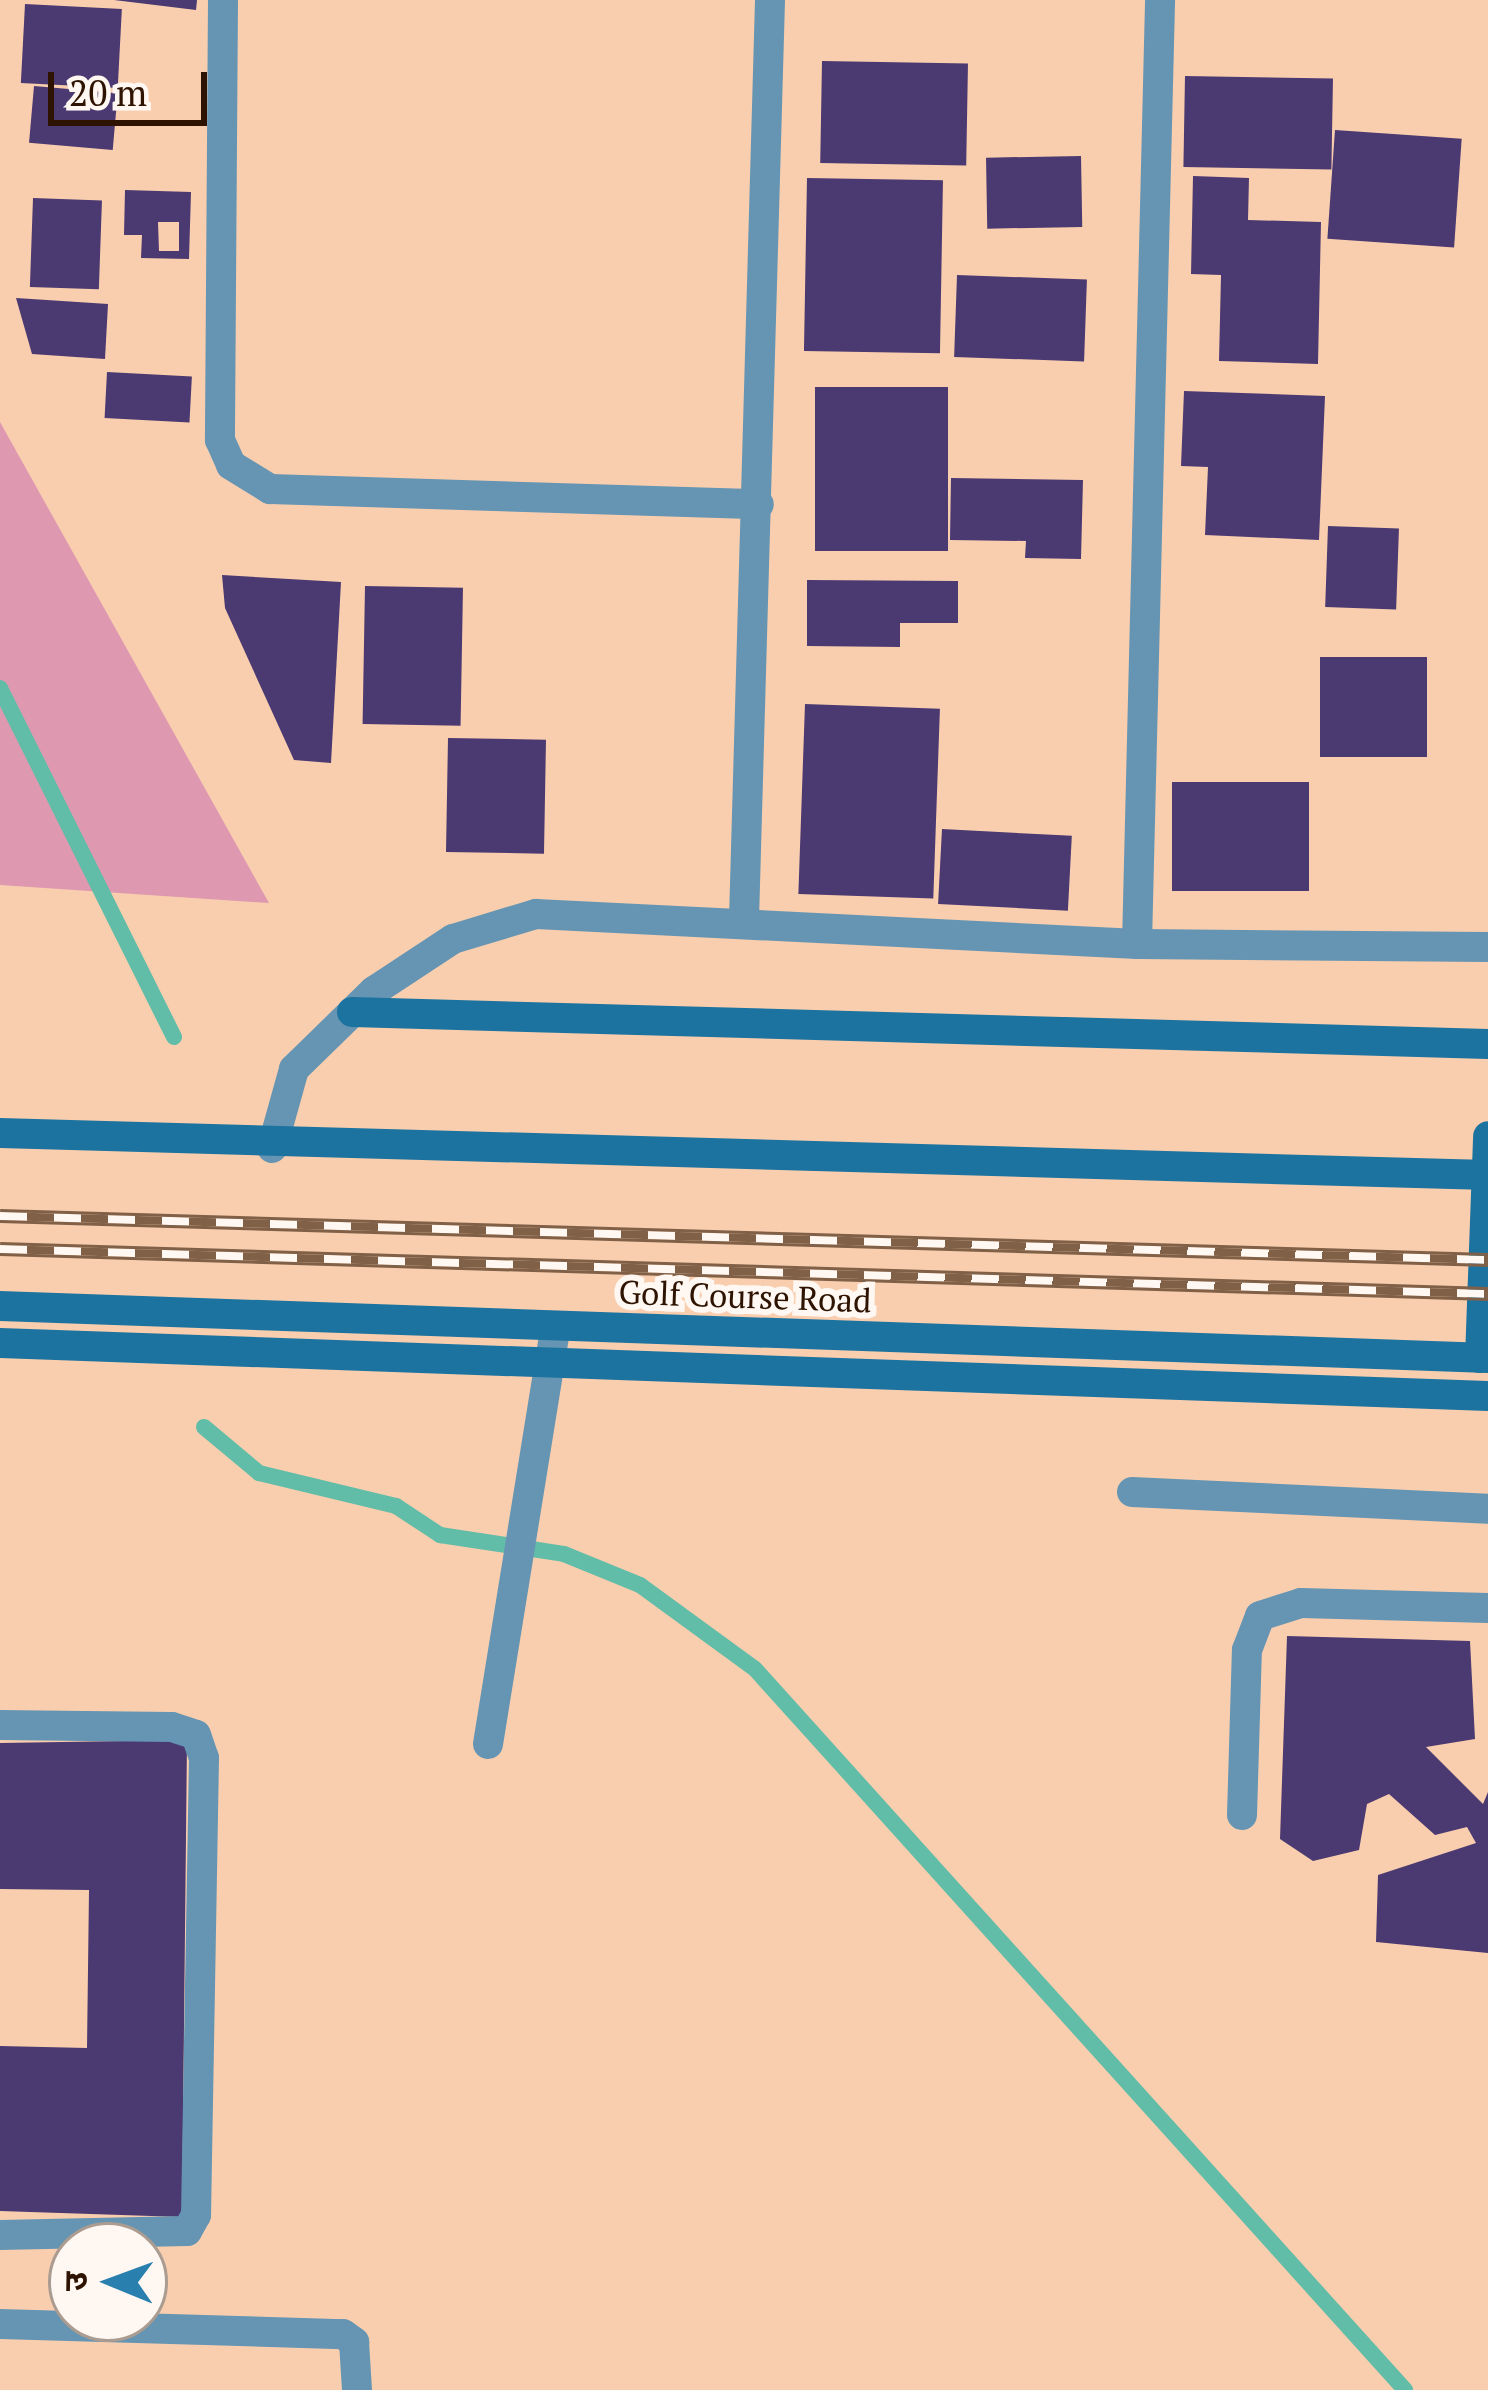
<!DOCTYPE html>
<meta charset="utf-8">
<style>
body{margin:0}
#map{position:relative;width:1488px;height:2390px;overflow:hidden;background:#f9ceaf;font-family:"PT Serif","Noto Sans Devanagari",serif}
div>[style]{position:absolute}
.green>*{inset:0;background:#de99b1}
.stream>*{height:16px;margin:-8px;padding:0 8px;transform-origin:8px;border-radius:8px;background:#61bda8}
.building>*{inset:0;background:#4b3971;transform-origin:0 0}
.street>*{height:30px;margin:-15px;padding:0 15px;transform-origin:15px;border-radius:15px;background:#6595b3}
.secondary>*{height:30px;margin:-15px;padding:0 15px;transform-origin:15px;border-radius:15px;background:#1c739f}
.rail>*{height:14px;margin-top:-7px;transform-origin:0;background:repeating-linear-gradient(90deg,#fff7f2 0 27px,#816048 0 54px);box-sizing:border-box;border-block:3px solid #816048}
span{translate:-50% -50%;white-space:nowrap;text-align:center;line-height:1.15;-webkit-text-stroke:12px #fff7f2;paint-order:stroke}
.street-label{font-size:33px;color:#2d1300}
.north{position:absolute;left:48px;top:2222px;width:120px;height:120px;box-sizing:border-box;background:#fff7f2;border:3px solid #ab9c91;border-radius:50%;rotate:271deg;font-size:33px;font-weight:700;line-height:48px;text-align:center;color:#2d1300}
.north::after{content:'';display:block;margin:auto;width:42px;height:54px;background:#2980af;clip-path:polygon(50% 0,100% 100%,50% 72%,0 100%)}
.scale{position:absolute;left:48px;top:72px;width:159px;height:54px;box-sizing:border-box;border:6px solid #2d1300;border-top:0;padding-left:15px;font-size:36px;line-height:42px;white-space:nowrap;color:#2d1300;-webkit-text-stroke:9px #fff7f2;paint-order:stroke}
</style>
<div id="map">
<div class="green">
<div style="clip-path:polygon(0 422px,269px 903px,0 885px)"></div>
</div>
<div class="stream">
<div style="left:0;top:688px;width:390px;rotate:63.5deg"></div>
<div style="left:204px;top:1427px;width:72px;rotate:39.9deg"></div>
<div style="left:259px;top:1473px;width:141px;rotate:13.5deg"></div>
<div style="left:396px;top:1506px;width:53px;rotate:33.4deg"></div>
<div style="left:440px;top:1535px;width:125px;rotate:8.7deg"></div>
<div style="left:564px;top:1554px;width:82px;rotate:22.2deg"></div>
<div style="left:640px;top:1585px;width:142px;rotate:36.1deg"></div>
<div style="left:755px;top:1669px;width:971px;rotate:47.96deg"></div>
</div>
<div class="building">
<div style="clip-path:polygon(114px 0,197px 0,196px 10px)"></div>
<div style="left:25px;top:4px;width:97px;height:79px;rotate:3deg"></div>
<div style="left:822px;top:61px;width:146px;height:102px;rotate:1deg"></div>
<div style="left:1185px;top:76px;width:148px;height:91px;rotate:1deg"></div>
<div style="left:34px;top:86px;width:84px;height:57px;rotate:5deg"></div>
<div style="left:1335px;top:130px;width:127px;height:109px;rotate:4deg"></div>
<div style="left:1081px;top:156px;width:71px;height:95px;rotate:89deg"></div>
<div style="clip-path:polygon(1193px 176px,1249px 178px,1248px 220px,1321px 222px,1318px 364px,1219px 361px,1221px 275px,1191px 274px)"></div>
<div style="left:807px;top:178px;width:136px;height:173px;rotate:1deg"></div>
<div style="clip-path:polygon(evenodd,125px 190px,191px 192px,189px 259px,141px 258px,142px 235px,124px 235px,125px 190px,158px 222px,179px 222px,179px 251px,159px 251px,158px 222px)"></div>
<div style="left:33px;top:198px;width:69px;height:89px;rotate:2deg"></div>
<div style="left:957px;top:275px;width:130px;height:82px;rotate:2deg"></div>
<div style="clip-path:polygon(16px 298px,108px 304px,105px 359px,32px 354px)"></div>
<div style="left:107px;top:372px;width:85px;height:46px;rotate:3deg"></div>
<div style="left:815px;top:387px;width:133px;height:164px"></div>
<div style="clip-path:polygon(1184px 391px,1325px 396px,1319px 540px,1205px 535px,1208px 467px,1181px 466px)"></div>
<div style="clip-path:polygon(951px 478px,1083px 480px,1081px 559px,1025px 558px,1026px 541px,950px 540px)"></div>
<div style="left:1328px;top:526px;width:71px;height:81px;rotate:2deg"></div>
<div style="clip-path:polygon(222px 575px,341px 582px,331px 763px,294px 760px,225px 608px)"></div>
<div style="clip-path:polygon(807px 580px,958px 581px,958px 623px,900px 623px,900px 647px,807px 646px)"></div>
<div style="left:365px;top:586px;width:98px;height:138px;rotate:1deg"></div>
<div style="left:1320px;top:657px;width:107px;height:100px"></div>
<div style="left:805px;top:704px;width:135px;height:190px;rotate:2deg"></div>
<div style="left:448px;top:738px;width:98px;height:114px;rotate:1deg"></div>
<div style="left:1172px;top:782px;width:137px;height:109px"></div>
<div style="left:942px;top:829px;width:130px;height:75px;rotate:3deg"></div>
<div style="clip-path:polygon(1287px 1636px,1470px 1641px,1475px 1739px,1426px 1747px,1483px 1804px,1488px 1792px,1488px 1953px,1376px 1942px,1378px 1875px,1476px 1843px,1467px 1827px,1435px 1835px,1389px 1794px,1367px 1804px,1359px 1850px,1313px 1861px,1280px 1839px)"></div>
<div style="clip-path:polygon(187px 1740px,182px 2217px,0 2211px,0 2046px,87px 2048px,89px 1890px,0 1889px,0 1743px)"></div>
</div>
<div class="street">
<div style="left:223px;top:0;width:440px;rotate:90.4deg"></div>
<div style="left:220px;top:440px;width:27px;rotate:66deg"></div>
<div style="left:231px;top:465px;width:46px;rotate:31.6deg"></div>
<div style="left:270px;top:489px;width:489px;rotate:1.8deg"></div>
<div style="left:744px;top:920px;width:920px;rotate:-88.38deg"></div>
<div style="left:1137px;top:944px;width:944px;rotate:-88.6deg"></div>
<div style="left:272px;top:1148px;width:82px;rotate:-74.4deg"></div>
<div style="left:294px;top:1069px;width:112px;rotate:-44.3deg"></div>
<div style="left:374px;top:991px;width:95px;rotate:-33.4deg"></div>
<div style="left:453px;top:939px;width:87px;rotate:-16.8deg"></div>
<div style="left:536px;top:914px;width:602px;rotate:2.86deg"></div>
<div style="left:1137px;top:944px;width:351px;rotate:0.5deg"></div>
<div style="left:1132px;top:1492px;width:356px;rotate:2.7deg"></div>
<div style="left:0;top:1725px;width:172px;rotate:0.7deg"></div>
<div style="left:172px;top:1727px;width:25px;rotate:18deg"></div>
<div style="left:196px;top:1735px;width:24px;rotate:71deg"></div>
<div style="left:204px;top:1758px;width:457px;rotate:91deg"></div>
<div style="left:196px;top:2215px;width:18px;rotate:119deg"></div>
<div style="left:187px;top:2231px;width:187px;rotate:178.8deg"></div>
<div style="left:488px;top:1744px;width:423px;rotate:-80.8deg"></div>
<div style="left:1242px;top:1815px;width:165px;rotate:-88.3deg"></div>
<div style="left:1247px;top:1650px;width:36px;rotate:-69deg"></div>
<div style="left:1260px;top:1616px;width:43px;rotate:-17.6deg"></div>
<div style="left:1301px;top:1603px;width:187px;rotate:1.5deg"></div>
<div style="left:0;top:2324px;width:343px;rotate:1.7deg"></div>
<div style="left:343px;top:2334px;width:14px;rotate:36deg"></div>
<div style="left:354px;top:2342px;width:48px;rotate:86.4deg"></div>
</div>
<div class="secondary">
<div style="left:352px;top:1012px;width:1136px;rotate:1.61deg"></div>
<div style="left:0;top:1133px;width:1489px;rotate:1.62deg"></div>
<div style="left:0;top:1306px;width:1489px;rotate:2deg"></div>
<div style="left:0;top:1343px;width:1489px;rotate:2.04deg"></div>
<div style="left:1480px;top:1358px;width:222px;rotate:-87.9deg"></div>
</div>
<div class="rail">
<div style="left:0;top:1216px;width:1489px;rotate:1.69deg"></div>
<div style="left:0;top:1249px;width:1489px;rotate:1.73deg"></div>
</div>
<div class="street-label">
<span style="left:745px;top:1296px;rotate:2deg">Golf Course Road</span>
</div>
<div class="north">उ</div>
<div class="scale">20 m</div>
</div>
